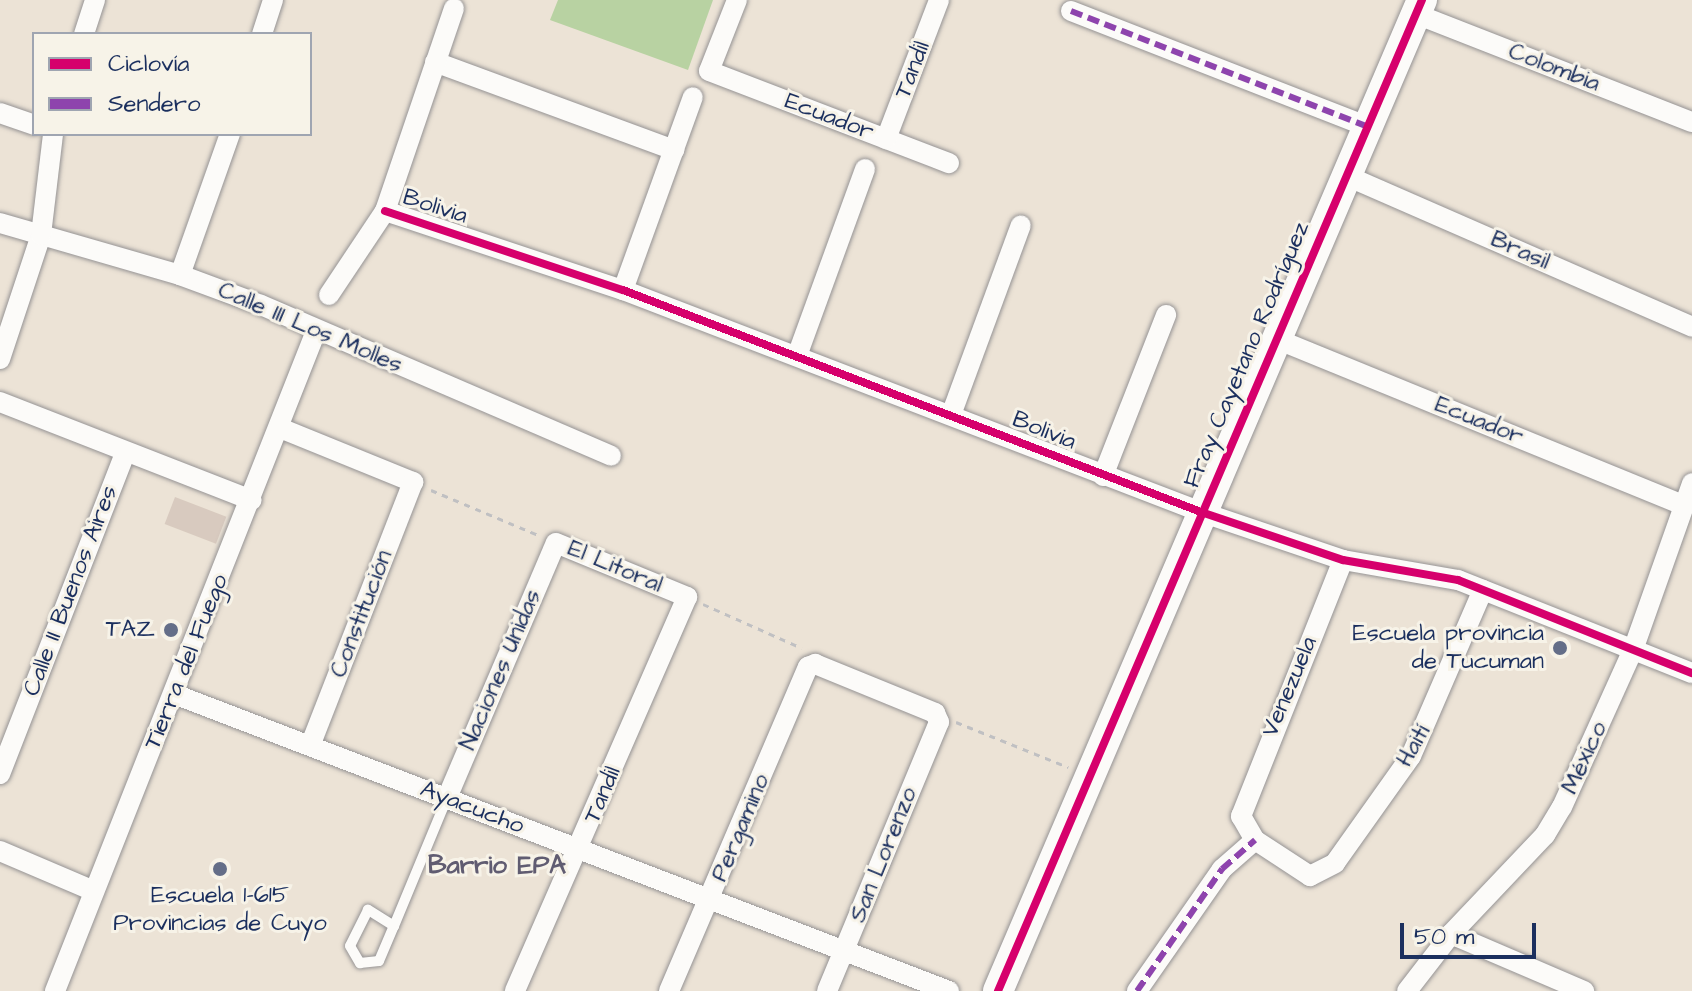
<!DOCTYPE html>
<meta charset="utf-8">
<style>
body{margin:0}
#map{position:relative;width:1692px;height:991px;overflow:hidden;background:#ece3d6;font-family:"Architects Daughter",sans-serif}
div>[style]{position:absolute}
.green>*{inset:0;background:#b8d2a2}
.building>*{inset:0;background:#d8cabf;transform-origin:0 0}
.path>*{height:3px;margin-top:-1.5px;transform-origin:0;background:repeating-linear-gradient(90deg,#c0c0c2 0 6px,transparent 0 12px)}
.roads{filter:drop-shadow(0 0 2px #959394) drop-shadow(0 0 2px #959394)}
.lane>*{height:10px;margin:-5px;padding:0 5px;transform-origin:5px;border-radius:5px;background:#fcfbf9}
.street>*{height:20px;margin:-10px;padding:0 10px;transform-origin:10px;border-radius:10px;background:#fcfbf9}
.secondary>*{height:30px;margin:-15px;padding:0 15px;transform-origin:15px;border-radius:15px;background:#fcfbf9}
.quiet>*{height:6px;margin-top:-3px;transform-origin:0;background:repeating-linear-gradient(90deg,#8e44ad 0 12px,transparent 0 18px)}
.cycleway>*{height:8px;margin:-4px;padding:0 4px;transform-origin:4px;border-radius:4px;background:#d6006c}
.dots>*{width:22px;height:22px;translate:-50% -50%;box-sizing:border-box;border:4px solid #f7f3e8;border-radius:50%}
span{translate:-50% -50%;white-space:nowrap;text-align:center;line-height:1.15;-webkit-text-stroke:6px #f7f3e8;paint-order:stroke}
.street-label{font-size:24px;color:#1b2f5e}
.poi-label{font-size:24px;color:#1b2f5e}
.right{translate:-100% -50%;text-align:right}
.neighbourhood-label{font-size:26px;color:#605c71;font-weight:700}
.legend{position:absolute;left:32px;top:32px;width:280px;height:104px;box-sizing:border-box;background:#f7f3e8;border:2px solid #9fa5b1;margin:0;padding:10px 14px;list-style:none;font-size:24px;color:#1b2f5e}
.legend li{display:flex;align-items:center;gap:16px;height:40px}
.legend b{width:40px;border:2px solid #9fa5b1}
.scale{position:absolute;left:1400px;top:923px;width:136px;height:36px;box-sizing:border-box;border:4px solid #1b2f5e;border-top:0;padding-left:10px;font-size:24px;line-height:28px;white-space:nowrap;color:#1b2f5e;-webkit-text-stroke:6px #f7f3e8;paint-order:stroke}
</style>
<div id="map">
<div class="green">
<div style="clip-path:polygon(558px 0,713px 0,688px 70px,550px 20px)"></div>
</div>
<div class="building">
<div style="left:175px;top:497px;width:55px;height:29px;rotate:21deg"></div>
</div>
<div class="path">
<div style="left:431px;top:490px;width:116px;rotate:22.8deg"></div>
<div style="left:703px;top:604px;width:108px;rotate:24deg"></div>
<div style="left:956px;top:722px;width:121px;rotate:21.9deg"></div>
</div>
<div class="roads">
<div class="lane">
<div style="left:394px;top:926px;width:31px;rotate:-148deg"></div>
<div style="left:368px;top:910px;width:40px;rotate:116.6deg"></div>
<div style="left:350px;top:946px;width:20px;rotate:60deg"></div>
<div style="left:360px;top:963px;width:19px;rotate:-6deg"></div>
<div style="left:379px;top:961px;width:38px;rotate:-67deg"></div>
<div style="left:394px;top:926px;width:139px;rotate:-67.5deg"></div>
</div>
<div class="street">
<div style="left:737px;top:0;width:76px;rotate:111.5deg"></div>
<div style="left:709px;top:71px;width:257px;rotate:21deg"></div>
<div style="left:1071px;top:11px;width:319px;rotate:21.3deg"></div>
<div style="left:1416px;top:14px;width:296px;rotate:21.4deg"></div>
<div style="left:84px;top:34px;width:36px;rotate:-72deg"></div>
<div style="left:262px;top:34px;width:36px;rotate:-72deg"></div>
<div style="left:435px;top:62px;width:255px;rotate:20.2deg"></div>
<div style="left:0;top:113px;width:36px;rotate:19deg"></div>
<div style="left:886px;top:139px;width:149px;rotate:-69.1deg"></div>
<div style="left:1347px;top:176px;width:377px;rotate:23.6deg"></div>
<div style="left:385px;top:211px;width:251px;rotate:18.4deg"></div>
<div style="left:623px;top:290px;width:619px;rotate:21.01deg"></div>
<div style="left:1201px;top:512px;width:150px;rotate:18.7deg"></div>
<div style="left:1343px;top:560px;width:117px;rotate:9.9deg"></div>
<div style="left:1458px;top:580px;width:252px;rotate:21.7deg"></div>
<div style="left:0;top:223px;width:187px;rotate:16.1deg"></div>
<div style="left:180px;top:275px;width:86px;rotate:20.3deg"></div>
<div style="left:261px;top:305px;width:381px;rotate:23.3deg"></div>
<div style="left:180px;top:275px;width:150px;rotate:-70.5deg"></div>
<div style="left:623px;top:290px;width:205px;rotate:-70.1deg"></div>
<div style="left:329px;top:295px;width:101px;rotate:-56.3deg"></div>
<div style="left:385px;top:211px;width:214px;rotate:-71.2deg"></div>
<div style="left:1274px;top:338px;width:443px;rotate:22.2deg"></div>
<div style="left:797px;top:356px;width:199px;rotate:-70deg"></div>
<div style="left:0;top:359px;width:131px;rotate:-71.7deg"></div>
<div style="left:41px;top:235px;width:102px;rotate:-83.2deg"></div>
<div style="left:0;top:402px;width:270px;rotate:21.3deg"></div>
<div style="left:951px;top:415px;width:202px;rotate:-69.8deg"></div>
<div style="left:280px;top:428px;width:144px;rotate:22.1deg"></div>
<div style="left:413px;top:482px;width:283px;rotate:111.3deg"></div>
<div style="left:1103px;top:476px;width:173px;rotate:-68.6deg"></div>
<div style="left:1343px;top:560px;width:276px;rotate:111.7deg"></div>
<div style="left:1241px;top:816px;width:28px;rotate:60deg"></div>
<div style="left:1255px;top:840px;width:66px;rotate:33.2deg"></div>
<div style="left:1310px;top:876px;width:28px;rotate:-27deg"></div>
<div style="left:1335px;top:863px;width:131px;rotate:-54.6deg"></div>
<div style="left:1411px;top:756px;width:181px;rotate:-66.6deg"></div>
<div style="left:174px;top:694px;width:830px;rotate:20.97deg"></div>
<div style="left:0;top:774px;width:344px;rotate:-68.7deg"></div>
<div style="left:447px;top:798px;width:277px;rotate:-66.9deg"></div>
<div style="left:556px;top:543px;width:142px;rotate:22.4deg"></div>
<div style="left:687px;top:597px;width:430px;rotate:113.6deg"></div>
<div style="left:0;top:851px;width:102px;rotate:23.1deg"></div>
<div style="left:1451px;top:934px;width:145px;rotate:23.2deg"></div>
<div style="left:55px;top:991px;width:710px;rotate:-68.42deg"></div>
<div style="left:669px;top:991px;width:353px;rotate:-66.8deg"></div>
<div style="left:808px;top:667px;width:8px;rotate:-23deg"></div>
<div style="left:815px;top:664px;width:130px;rotate:22.2deg"></div>
<div style="left:935px;top:713px;width:10px;rotate:66deg"></div>
<div style="left:939px;top:722px;width:291px;rotate:112.6deg"></div>
<div style="left:1137px;top:991px;width:149px;rotate:-55.1deg"></div>
<div style="left:1222px;top:869px;width:44px;rotate:-41.3deg"></div>
<div style="left:1407px;top:991px;width:72px;rotate:-52.3deg"></div>
<div style="left:1451px;top:934px;width:137px;rotate:-46.5deg"></div>
<div style="left:1545px;top:835px;width:33px;rotate:-59deg"></div>
<div style="left:1562px;top:807px;width:172px;rotate:-65.7deg"></div>
<div style="left:1633px;top:650px;width:177px;rotate:-70.5deg"></div>
</div>
<div class="secondary">
<div style="left:998px;top:991px;width:1078px;rotate:-66.84deg"></div>
</div>
</div>
<div class="quiet">
<div style="left:1071px;top:11px;width:319px;rotate:21.3deg"></div>
<div style="left:1137px;top:991px;width:149px;rotate:-55.1deg"></div>
<div style="left:1222px;top:869px;width:44px;rotate:-41.3deg"></div>
</div>
<div class="cycleway">
<div style="left:385px;top:211px;width:251px;rotate:18.4deg"></div>
<div style="left:623px;top:290px;width:619px;rotate:21.01deg"></div>
<div style="left:1201px;top:512px;width:150px;rotate:18.7deg"></div>
<div style="left:1343px;top:560px;width:117px;rotate:9.9deg"></div>
<div style="left:1458px;top:580px;width:252px;rotate:21.7deg"></div>
<div style="left:998px;top:991px;width:1078px;rotate:-66.84deg"></div>
</div>
<div class="dots">
<div style="left:171px;top:630px;background:#646e88"></div>
<div style="left:1560px;top:648px;background:#646e88"></div>
<div style="left:220px;top:869px;background:#646e88"></div>
</div>
<div class="street-label">
<span style="left:1554px;top:68px;rotate:21deg">Colombia</span>
<span style="left:913px;top:70px;rotate:-69deg">Tandil</span>
<span style="left:829px;top:117px;rotate:21deg">Ecuador</span>
<span style="left:435px;top:207px;rotate:18deg">Bolivia</span>
<span style="left:1520px;top:251px;rotate:24deg">Brasil</span>
<span style="left:310px;top:328px;rotate:23deg">Calle III Los Molles</span>
<span style="left:1247px;top:355px;rotate:-67deg">Fray Cayetano Rodríguez</span>
<span style="left:1479px;top:421px;rotate:22deg">Ecuador</span>
<span style="left:1044px;top:431px;rotate:22deg">Bolivia</span>
<span style="left:615px;top:567px;rotate:23deg">El Litoral</span>
<span style="left:71px;top:591px;rotate:-69deg">Calle II Buenos Aires</span>
<span style="left:362px;top:614px;rotate:-69deg">Constitución</span>
<span style="left:187px;top:662px;rotate:-68deg">Tierra del Fuego</span>
<span style="left:501px;top:670px;rotate:-67deg">Naciones Unidas</span>
<span style="left:1290px;top:687px;rotate:-67deg">Venezuela</span>
<span style="left:1414px;top:746px;rotate:-60deg">Haití</span>
<span style="left:1585px;top:758px;rotate:-65deg">México</span>
<span style="left:603px;top:795px;rotate:-67deg">Tandil</span>
<span style="left:472px;top:808px;rotate:21deg">Ayacucho</span>
<span style="left:741px;top:828px;rotate:-67deg">Pergamino</span>
<span style="left:884px;top:855px;rotate:-68deg">San Lorenzo</span>
</div>
<div class="poi-label">
<span class="right" style="left:155px;top:630px">TAZ</span>
<span class="right" style="left:1544px;top:648px">Escuela provincia<br>de Tucuman</span>
<span style="left:220px;top:910px">Escuela 1-615<br>Provincias de Cuyo</span>
</div>
<div class="neighbourhood-label">
<span style="left:497px;top:866px">Barrio EPA</span>
</div>
<ul class="legend">
<li><b style="height:10px;background:#d6006c"></b>Ciclovía</li>
<li><b style="height:10px;background:#8e44ad"></b>Sendero</li>
</ul>
<div class="scale">50 m</div>
</div>
